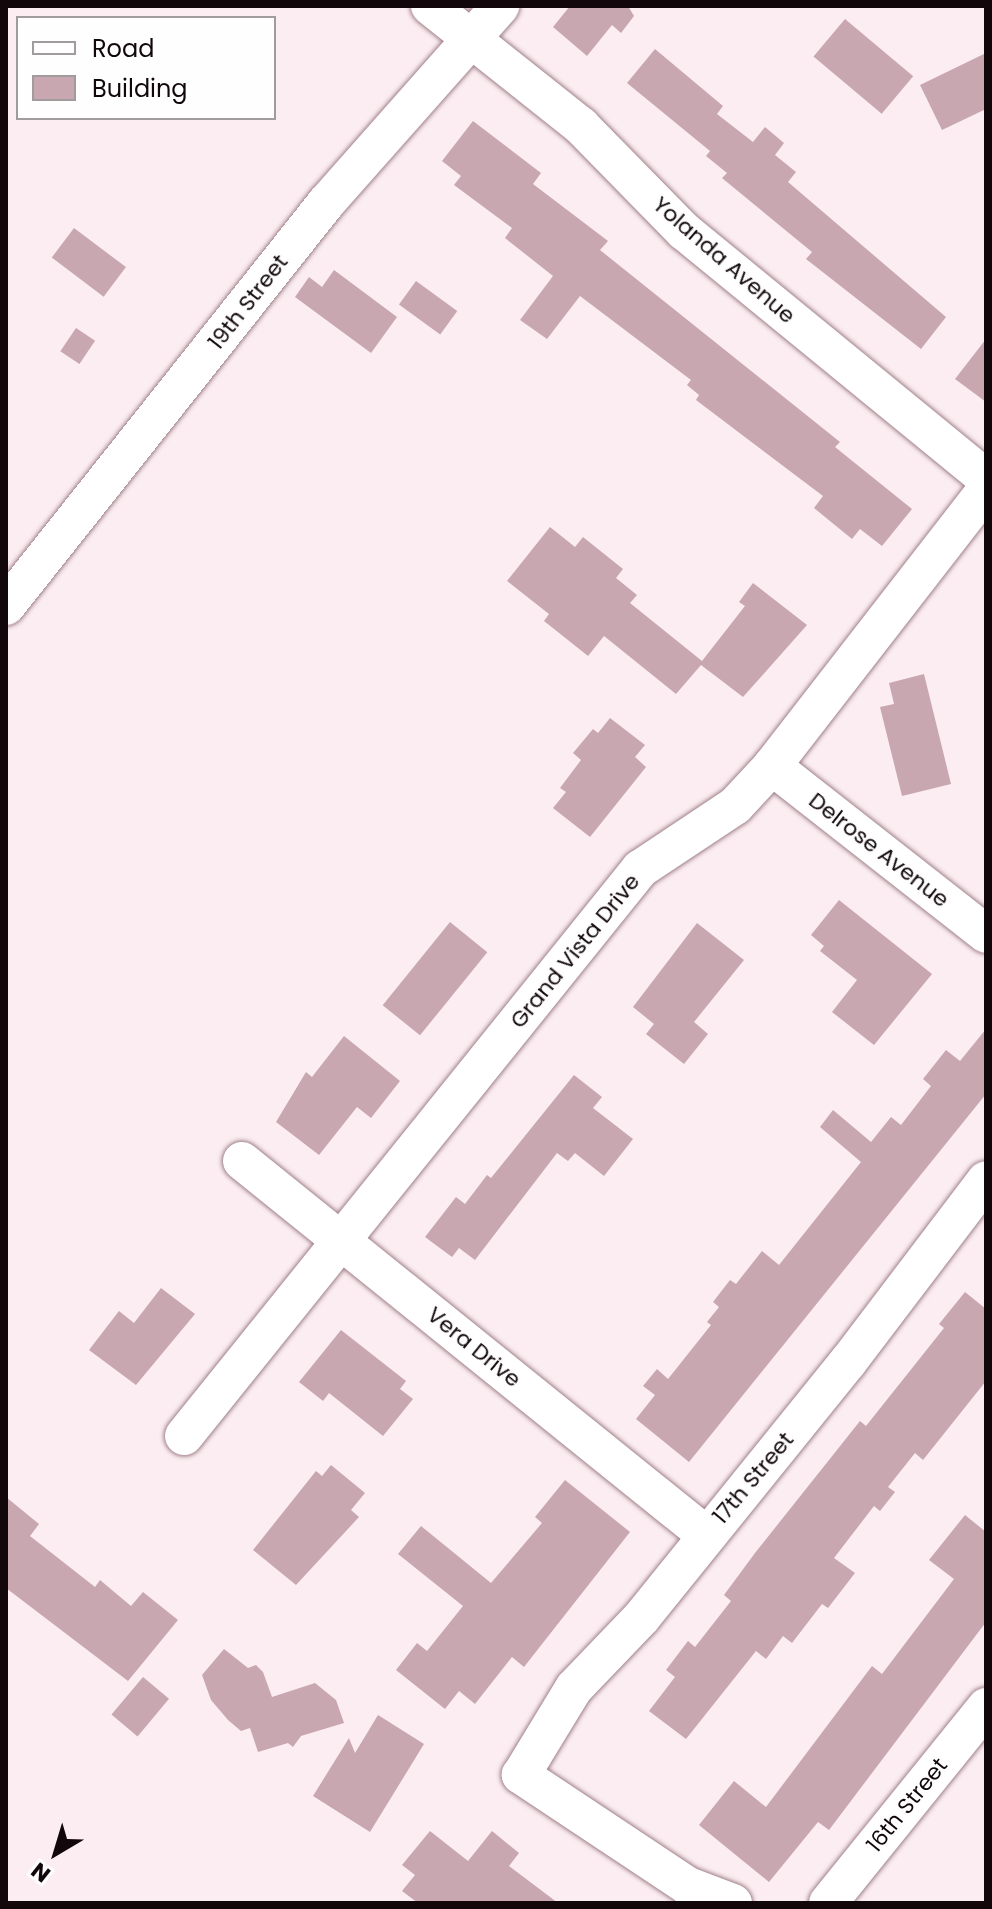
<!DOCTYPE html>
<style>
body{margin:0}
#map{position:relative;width:992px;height:1909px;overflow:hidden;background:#fbedf1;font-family:Poppins,sans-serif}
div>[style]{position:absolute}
.building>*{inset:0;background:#c8a7b1;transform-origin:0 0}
.roads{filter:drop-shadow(0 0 2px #a0808a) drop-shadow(0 0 2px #a0808a)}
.minor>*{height:38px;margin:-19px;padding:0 19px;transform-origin:19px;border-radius:19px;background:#fff}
span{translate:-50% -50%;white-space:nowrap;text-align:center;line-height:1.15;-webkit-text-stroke:6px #fefefe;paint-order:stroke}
.street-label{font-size:22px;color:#12080b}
.frame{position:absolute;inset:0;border:8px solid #12080b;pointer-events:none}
.legend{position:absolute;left:16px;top:16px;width:260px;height:104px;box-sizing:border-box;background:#fefefe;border:2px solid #a09c9d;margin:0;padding:10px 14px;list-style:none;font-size:24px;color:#12080b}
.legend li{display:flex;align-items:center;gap:16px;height:40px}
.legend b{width:40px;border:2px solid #a09c9d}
.north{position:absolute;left:16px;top:1813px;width:80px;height:80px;-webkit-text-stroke:6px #fefefe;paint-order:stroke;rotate:218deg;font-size:22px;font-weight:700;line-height:32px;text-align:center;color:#12080b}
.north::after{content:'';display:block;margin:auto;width:28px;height:36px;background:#12080b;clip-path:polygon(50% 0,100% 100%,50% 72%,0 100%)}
</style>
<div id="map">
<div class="building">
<div style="clip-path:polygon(570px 6px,628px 6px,634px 16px,621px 33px,612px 25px,587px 56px,553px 27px)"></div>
<div style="left:845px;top:19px;width:89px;height:49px;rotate:40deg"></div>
<div style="clip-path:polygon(655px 49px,723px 106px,717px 114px,753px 142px,765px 127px,784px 143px,775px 155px,796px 172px,788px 182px,946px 317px,921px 349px,806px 259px,812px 252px,722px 178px,727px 173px,706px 156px,710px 151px,627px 83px)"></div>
<div style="clip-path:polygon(986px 53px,986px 109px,942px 130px,920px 85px)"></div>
<div style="clip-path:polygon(473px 121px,541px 173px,533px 184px,608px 241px,600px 250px,840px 442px,835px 447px,912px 509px,882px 546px,860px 529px,852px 539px,814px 508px,823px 496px,696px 400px,699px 395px,687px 385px,691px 380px,580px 296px,547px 339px,520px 320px,553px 276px,505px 238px,512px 228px,454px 185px,461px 176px,442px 161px)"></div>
<div style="left:74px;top:228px;width:65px;height:37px;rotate:37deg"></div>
<div style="clip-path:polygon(334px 270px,397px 317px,371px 353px,295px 297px,309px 277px,322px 287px)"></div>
<div style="left:416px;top:281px;width:51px;height:29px;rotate:36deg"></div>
<div style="left:76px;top:328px;width:23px;height:28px;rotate:34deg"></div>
<div style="clip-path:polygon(986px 339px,986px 402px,955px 379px)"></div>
<div style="clip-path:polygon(550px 527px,575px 547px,583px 537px,623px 569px,616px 578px,637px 595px,630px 603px,702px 661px,745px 606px,739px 602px,753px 583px,807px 625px,743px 697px,701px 665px,676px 694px,604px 636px,588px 656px,544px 621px,549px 614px,507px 581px)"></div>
<div style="clip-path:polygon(924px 674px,951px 784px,902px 796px,880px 707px,894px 704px,889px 683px)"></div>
<div style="clip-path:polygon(610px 718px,645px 745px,635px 757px,646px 767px,590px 837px,553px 808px,566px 792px,560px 788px,581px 760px,573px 753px,593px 729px,598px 733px)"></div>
<div style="clip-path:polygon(839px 900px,932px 974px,874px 1045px,832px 1012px,857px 980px,820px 951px,824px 946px,811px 935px)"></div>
<div style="left:450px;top:922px;width:48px;height:107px;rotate:39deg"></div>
<div style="clip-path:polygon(697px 923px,744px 960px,694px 1022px,708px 1034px,684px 1064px,646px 1034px,654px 1024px,633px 1007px)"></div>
<div style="clip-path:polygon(986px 1029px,986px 1094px,689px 1462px,636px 1419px,655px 1395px,643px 1386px,657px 1369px,668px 1379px,711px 1325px,707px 1322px,719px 1307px,713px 1302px,730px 1280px,736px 1284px,762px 1251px,779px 1265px,861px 1162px,820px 1127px,833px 1110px,871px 1142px,891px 1117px,901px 1125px,931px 1086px,923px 1079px,946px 1050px,960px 1061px)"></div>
<div style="clip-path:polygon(344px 1036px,400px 1081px,371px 1118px,357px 1107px,319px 1155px,276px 1122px,306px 1072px,312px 1077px)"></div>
<div style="clip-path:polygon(574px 1075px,602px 1097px,593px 1108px,633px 1139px,604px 1176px,575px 1153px,568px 1161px,557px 1153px,475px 1260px,459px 1248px,452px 1257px,425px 1237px,456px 1197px,465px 1204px,487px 1175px,491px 1178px)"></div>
<div style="clip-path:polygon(161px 1288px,195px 1314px,136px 1385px,89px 1350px,119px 1311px,134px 1323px)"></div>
<div style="clip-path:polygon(965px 1292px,986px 1309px,986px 1381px,923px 1460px,915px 1453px,888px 1487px,895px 1492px,880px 1511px,874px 1506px,834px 1558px,855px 1573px,828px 1608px,822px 1604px,792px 1643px,783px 1636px,766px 1659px,756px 1651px,686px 1739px,649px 1711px,675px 1677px,666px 1670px,688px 1641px,695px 1647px,731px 1601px,724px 1595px,755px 1553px,860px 1421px,866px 1426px,944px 1328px,939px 1324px)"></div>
<div style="clip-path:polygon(341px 1330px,406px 1381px,400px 1389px,413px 1399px,383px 1436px,329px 1393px,323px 1401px,299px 1382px)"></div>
<div style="clip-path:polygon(331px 1465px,365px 1493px,351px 1510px,359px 1517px,296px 1585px,253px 1550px,316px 1471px,322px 1476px)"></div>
<div style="clip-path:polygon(565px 1480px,630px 1532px,524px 1667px,512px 1657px,475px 1704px,459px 1691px,445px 1709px,396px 1670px,417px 1643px,427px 1651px,463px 1606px,398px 1554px,421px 1526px,491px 1583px,542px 1523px,535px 1517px)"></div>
<div style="clip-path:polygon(6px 1497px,39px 1524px,30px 1536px,95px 1587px,100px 1580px,131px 1606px,143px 1592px,178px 1620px,128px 1681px,6px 1588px)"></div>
<div style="clip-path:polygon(965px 1515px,986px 1532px,986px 1622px,829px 1830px,818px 1822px,769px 1882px,699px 1825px,734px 1781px,766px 1807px,872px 1666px,882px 1674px,954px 1579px,929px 1560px)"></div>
<div style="clip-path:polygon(224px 1649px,248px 1668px,256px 1665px,263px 1672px,272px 1697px,315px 1683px,336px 1700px,344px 1723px,301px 1736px,293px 1747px,288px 1743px,258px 1752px,250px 1728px,241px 1731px,228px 1720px,211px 1700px,202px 1675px)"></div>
<div style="left:143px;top:1677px;width:34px;height:49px;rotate:40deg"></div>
<div style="clip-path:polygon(378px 1715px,424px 1744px,370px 1832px,313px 1796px,349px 1738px,355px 1753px)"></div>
<div style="clip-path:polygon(430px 1831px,468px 1861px,492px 1831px,519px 1853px,509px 1866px,558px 1903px,418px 1903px,402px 1891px,415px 1875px,402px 1865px)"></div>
</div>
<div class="roads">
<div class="minor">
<div style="left:430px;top:6px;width:193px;rotate:38.5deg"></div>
<div style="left:581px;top:126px;width:147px;rotate:45.6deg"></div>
<div style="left:684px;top:231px;width:390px;rotate:39.3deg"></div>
<div style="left:6px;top:606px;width:515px;rotate:-51.55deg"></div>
<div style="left:326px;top:203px;width:263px;rotate:-48.5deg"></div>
<div style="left:772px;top:766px;width:272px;rotate:38.1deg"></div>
<div style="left:242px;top:1161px;width:596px;rotate:38.87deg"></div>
<div style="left:184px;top:1436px;width:728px;rotate:-51.19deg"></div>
<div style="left:640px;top:869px;width:114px;rotate:-33.6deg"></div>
<div style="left:735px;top:806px;width:54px;rotate:-47.2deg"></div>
<div style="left:772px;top:766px;width:349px;rotate:-52.2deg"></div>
<div style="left:733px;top:1903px;width:48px;rotate:-159.3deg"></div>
<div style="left:688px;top:1886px;width:201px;rotate:-146.4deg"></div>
<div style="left:521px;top:1775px;width:102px;rotate:-58.7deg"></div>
<div style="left:574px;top:1688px;width:98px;rotate:-46.2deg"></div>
<div style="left:642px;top:1617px;width:328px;rotate:-51.1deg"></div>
<div style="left:848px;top:1362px;width:228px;rotate:-52.8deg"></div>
<div style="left:828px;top:1903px;width:252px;rotate:-51.1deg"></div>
</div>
</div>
<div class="street-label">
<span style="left:724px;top:260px;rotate:41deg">Yolanda Avenue</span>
<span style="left:248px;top:302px;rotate:-52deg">19th Street</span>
<span style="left:879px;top:850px;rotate:38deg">Delrose Avenue</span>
<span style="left:575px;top:951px;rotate:-51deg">Grand Vista Drive</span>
<span style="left:474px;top:1347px;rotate:39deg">Vera Drive</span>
<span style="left:753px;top:1478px;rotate:-50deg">17th Street</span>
<span style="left:907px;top:1805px;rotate:-51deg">16th Street</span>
</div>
<div class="frame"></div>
<ul class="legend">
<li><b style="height:10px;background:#fff"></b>Road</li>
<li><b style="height:22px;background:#c8a7b1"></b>Building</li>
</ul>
<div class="north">N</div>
</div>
